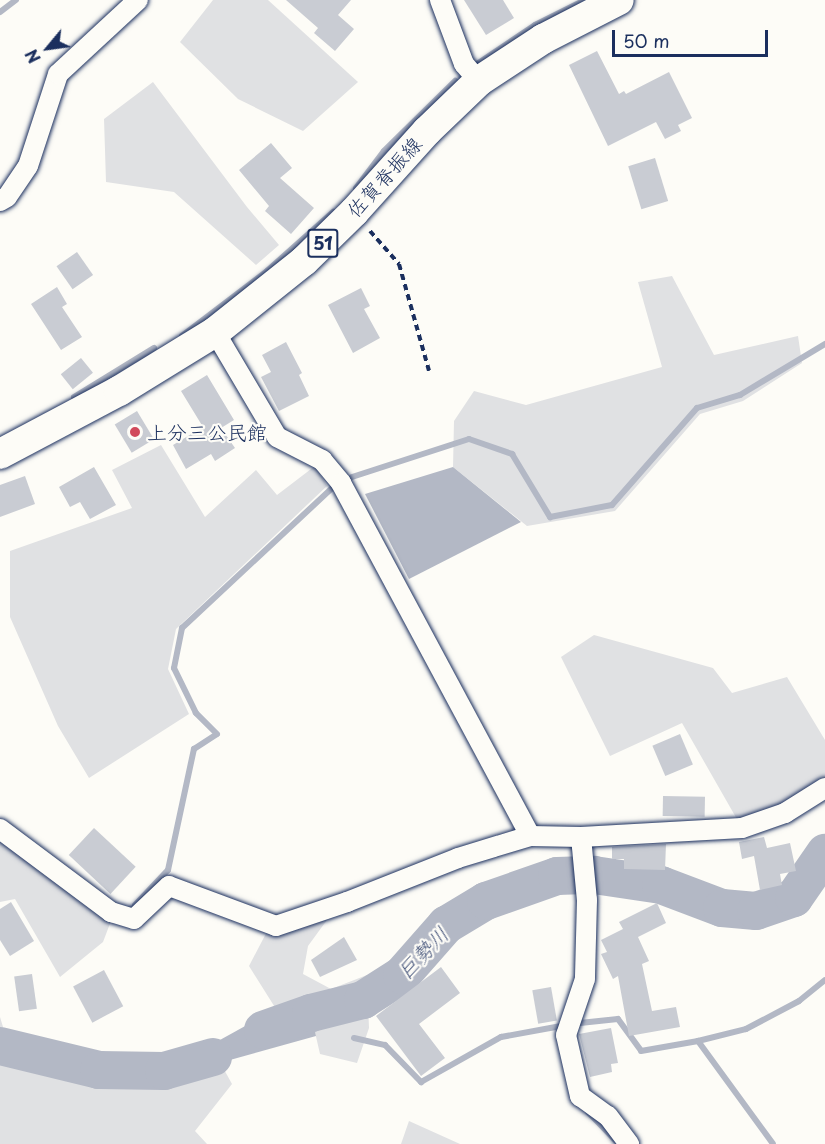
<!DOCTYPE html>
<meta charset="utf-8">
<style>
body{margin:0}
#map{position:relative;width:825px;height:1144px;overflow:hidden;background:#fdfcf7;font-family:"Playpen Sans","Klee One",sans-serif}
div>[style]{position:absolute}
.green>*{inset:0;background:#e0e1e3}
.water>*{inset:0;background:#b3b8c5}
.stream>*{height:6px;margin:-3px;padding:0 3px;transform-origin:3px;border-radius:3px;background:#b3b8c5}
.river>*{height:38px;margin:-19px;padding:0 19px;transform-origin:19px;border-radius:19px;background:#b3b8c5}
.building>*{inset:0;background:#c9ccd3;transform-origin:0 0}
.path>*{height:4px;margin-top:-2px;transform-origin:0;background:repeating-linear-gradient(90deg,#1b2f5e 0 6px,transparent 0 10.5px)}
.roads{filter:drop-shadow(0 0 2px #1b2f5e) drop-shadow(0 0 2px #1b2f5e)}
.street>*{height:20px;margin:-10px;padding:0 10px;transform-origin:10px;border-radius:10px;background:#fdfcf7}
.primary>*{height:30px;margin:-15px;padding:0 15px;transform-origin:15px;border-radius:15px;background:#fdfcf7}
.dots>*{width:16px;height:16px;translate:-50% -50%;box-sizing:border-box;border:3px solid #fdfcf7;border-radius:50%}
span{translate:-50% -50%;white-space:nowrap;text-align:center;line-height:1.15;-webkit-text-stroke:4.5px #fdfcf7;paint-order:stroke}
.shield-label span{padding:2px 4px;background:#fdfcf7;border:2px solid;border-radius:4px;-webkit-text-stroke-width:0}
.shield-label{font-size:18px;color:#1b2f5e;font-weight:700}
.street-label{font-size:20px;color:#1b2f5e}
.poi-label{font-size:20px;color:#1b2f5e}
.left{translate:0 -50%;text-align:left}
.water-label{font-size:21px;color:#49587d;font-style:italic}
.north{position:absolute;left:18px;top:18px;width:60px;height:60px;-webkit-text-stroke:4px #fdfcf7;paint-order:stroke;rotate:241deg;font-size:16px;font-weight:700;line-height:24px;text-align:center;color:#1b2f5e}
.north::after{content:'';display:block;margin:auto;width:21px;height:27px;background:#1b2f5e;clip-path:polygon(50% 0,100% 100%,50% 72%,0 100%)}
.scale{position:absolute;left:612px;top:30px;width:156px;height:27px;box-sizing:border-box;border:3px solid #1b2f5e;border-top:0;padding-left:8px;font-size:18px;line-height:21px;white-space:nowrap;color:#1b2f5e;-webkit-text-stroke:4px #fdfcf7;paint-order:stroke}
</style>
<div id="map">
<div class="green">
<div style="clip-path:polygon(213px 0,268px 0,358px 82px,303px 131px,238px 99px,180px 42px)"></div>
<div style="clip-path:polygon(153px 82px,247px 207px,279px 245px,256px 265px,174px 192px,106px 182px,104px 119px)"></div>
<div style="clip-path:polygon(672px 276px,714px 355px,798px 336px,802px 363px,743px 401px,700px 414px,615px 511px,527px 526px,453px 467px,454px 421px,474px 391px,526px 405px,662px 367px,638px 282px)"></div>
<div style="clip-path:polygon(161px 445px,205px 517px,256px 470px,277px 495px,315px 466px,327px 486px,176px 629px,168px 669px,189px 714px,89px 778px,58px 726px,10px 617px,10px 551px,132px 508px,112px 470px)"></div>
<div style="clip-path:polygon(594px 635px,713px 668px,732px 693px,787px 677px,825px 740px,825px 779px,781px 806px,738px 821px,682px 723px,610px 756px,561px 657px)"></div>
<div style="clip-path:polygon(0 832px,111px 921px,103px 942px,60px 977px,15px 899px,0 902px)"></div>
<div style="clip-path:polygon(343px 898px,308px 946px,303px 974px,331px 989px,367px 975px,369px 1028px,357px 1063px,320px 1054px,309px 1006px,276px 1009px,249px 966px,273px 920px)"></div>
<div style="clip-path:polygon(0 1017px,7px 1040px,97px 1062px,137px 1061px,164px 1071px,194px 1070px,221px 1064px,232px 1084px,195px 1131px,207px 1144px,0 1144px)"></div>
<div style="clip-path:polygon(409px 1121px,460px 1144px,401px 1144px)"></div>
</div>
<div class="water">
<div style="clip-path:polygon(453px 467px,521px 522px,409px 579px,365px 494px)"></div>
<div style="clip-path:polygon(309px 1005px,316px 1036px,194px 1070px,164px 1071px,276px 1009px)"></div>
</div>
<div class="stream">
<div style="left:0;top:12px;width:20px;rotate:-37deg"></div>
<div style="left:477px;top:64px;width:70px;rotate:-33.9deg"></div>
<div style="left:535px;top:25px;width:56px;rotate:-26.6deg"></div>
<div style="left:356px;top:188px;width:46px;rotate:-52.9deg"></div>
<div style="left:384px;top:151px;width:100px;rotate:-44.6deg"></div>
<div style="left:182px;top:336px;width:107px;rotate:-37.4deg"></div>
<div style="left:267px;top:271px;width:89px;rotate:-41.8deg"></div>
<div style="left:74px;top:397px;width:94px;rotate:-31.5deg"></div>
<div style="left:352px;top:477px;width:123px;rotate:-18deg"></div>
<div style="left:469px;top:439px;width:46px;rotate:19.2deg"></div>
<div style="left:512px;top:454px;width:74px;rotate:58.9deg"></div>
<div style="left:550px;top:517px;width:63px;rotate:-11deg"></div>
<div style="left:612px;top:505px;width:129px;rotate:-48.8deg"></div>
<div style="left:697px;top:408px;width:45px;rotate:-16.8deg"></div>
<div style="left:740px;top:395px;width:99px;rotate:-31deg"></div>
<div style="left:135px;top:905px;width:48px;rotate:-46.7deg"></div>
<div style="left:168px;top:870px;width:124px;rotate:-77.9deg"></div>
<div style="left:194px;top:749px;width:27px;rotate:-33deg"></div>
<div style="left:217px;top:734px;width:30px;rotate:-135deg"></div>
<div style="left:196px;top:713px;width:50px;rotate:-116.1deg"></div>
<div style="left:174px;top:668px;width:41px;rotate:-78.7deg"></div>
<div style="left:182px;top:628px;width:204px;rotate:-43deg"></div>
<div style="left:580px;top:1023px;width:38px;rotate:-6deg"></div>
<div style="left:618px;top:1019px;width:39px;rotate:54deg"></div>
<div style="left:641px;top:1051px;width:58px;rotate:-10deg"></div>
<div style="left:698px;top:1041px;width:127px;rotate:53.9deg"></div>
<div style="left:354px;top:1038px;width:32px;rotate:13deg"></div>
<div style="left:385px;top:1045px;width:52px;rotate:45.8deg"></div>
<div style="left:421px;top:1082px;width:92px;rotate:-29.4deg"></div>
<div style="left:501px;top:1037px;width:61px;rotate:-10.4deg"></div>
<div style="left:698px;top:1041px;width:49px;rotate:-14deg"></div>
<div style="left:746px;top:1029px;width:60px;rotate:-27.8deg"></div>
<div style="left:799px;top:1001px;width:33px;rotate:-39deg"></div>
<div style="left:588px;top:1112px;width:40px;rotate:46deg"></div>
</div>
<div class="river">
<div style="left:263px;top:1030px;width:51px;rotate:-19.5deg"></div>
<div style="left:311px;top:1013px;width:54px;rotate:-14deg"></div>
<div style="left:363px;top:1000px;width:46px;rotate:-32.7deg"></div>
<div style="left:402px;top:975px;width:67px;rotate:-48.7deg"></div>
<div style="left:446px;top:925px;width:47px;rotate:-31deg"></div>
<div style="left:486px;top:901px;width:75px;rotate:-19.4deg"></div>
<div style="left:557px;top:876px;width:37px;rotate:-2deg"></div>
<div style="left:594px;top:875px;width:68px;rotate:8.5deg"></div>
<div style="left:661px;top:885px;width:65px;rotate:20.7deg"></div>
<div style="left:722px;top:908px;width:34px;rotate:5deg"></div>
<div style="left:756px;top:911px;width:40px;rotate:-18.9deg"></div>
<div style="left:794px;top:898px;width:55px;rotate:-55.4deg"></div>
<div style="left:0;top:1046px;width:102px;rotate:13.6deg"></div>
<div style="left:99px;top:1070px;width:65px;rotate:0.9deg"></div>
<div style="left:164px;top:1071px;width:51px;rotate:-15.9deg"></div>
</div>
<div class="building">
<div style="clip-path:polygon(286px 0,351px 0,338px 15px,354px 29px,335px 51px,314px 33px,318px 28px)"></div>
<div style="clip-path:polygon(464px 0,503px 0,514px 18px,486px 35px)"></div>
<div style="clip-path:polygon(597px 51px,619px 94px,624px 91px,626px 94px,669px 72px,692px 118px,678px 125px,681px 131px,665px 139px,656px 122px,608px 146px,569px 65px)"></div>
<div style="clip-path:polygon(271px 143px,292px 168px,280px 178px,314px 208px,291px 234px,265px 211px,269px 206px,239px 170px)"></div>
<div style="left:655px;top:158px;width:45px;height:28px;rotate:73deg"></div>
<div style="left:77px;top:252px;width:28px;height:25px;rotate:55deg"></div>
<div style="clip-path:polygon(57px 287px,67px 304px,62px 307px,82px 337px,61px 350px,31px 304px)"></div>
<div style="clip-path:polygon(361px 288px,370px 306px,364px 309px,380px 338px,353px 353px,328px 305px)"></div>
<div style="clip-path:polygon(286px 342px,302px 373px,299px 375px,309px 396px,279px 411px,261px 377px,271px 372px,262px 355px)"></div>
<div style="left:81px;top:358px;width:19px;height:26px;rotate:51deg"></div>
<div style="clip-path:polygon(207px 375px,234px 420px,221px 428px,235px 448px,215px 461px,211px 454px,186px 469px,173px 445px,203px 427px,181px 391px)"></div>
<div style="left:137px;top:411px;width:33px;height:26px;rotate:59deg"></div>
<div style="clip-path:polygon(94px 467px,116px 505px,90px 519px,80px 502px,70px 507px,59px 487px)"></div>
<div style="clip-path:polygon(25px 476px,35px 504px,0 517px,0 485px)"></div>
<div style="left:680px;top:734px;width:33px;height:30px;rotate:67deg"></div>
<div style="left:663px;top:796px;width:42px;height:20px;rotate:1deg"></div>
<div style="left:94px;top:828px;width:57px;height:37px;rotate:43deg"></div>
<div style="clip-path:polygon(764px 837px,767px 848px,790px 843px,796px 871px,780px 874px,782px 885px,760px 890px,754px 856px,742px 859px,739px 842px)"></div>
<div style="clip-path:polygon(666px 844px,665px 870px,624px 869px,624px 859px,612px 859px,612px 847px)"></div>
<div style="clip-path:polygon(11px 902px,34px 941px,10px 956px,0 940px,0 909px)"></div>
<div style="clip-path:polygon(657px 903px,666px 923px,638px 937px,649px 961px,642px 964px,652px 1011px,676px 1007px,680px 1027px,629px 1036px,618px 976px,613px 979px,601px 954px,607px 952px,601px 940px,623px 929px,619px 922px)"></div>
<div style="clip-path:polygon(344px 937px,357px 960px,320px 977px,311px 960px)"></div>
<div style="clip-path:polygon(441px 967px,460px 993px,419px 1024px,445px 1058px,421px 1076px,376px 1016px)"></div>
<div style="left:104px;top:970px;width:41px;height:35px;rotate:62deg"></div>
<div style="left:32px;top:974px;width:35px;height:18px;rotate:82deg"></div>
<div style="left:551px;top:987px;width:34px;height:19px;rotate:80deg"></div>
<div style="clip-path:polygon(611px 1028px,618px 1063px,611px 1064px,612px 1072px,590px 1077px,579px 1034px)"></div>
</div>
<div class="path">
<div style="left:370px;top:231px;width:44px;rotate:48.7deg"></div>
<div style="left:399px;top:264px;width:111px;rotate:74.3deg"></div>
</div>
<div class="roads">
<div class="street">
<div style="left:440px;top:0;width:68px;rotate:69.4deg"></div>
<div style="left:464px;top:64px;width:23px;rotate:49deg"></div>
<div style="left:0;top:201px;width:8px;rotate:-30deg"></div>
<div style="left:7px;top:197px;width:37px;rotate:-56deg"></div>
<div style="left:28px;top:166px;width:97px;rotate:-71.9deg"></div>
<div style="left:58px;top:74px;width:109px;rotate:-42.8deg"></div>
<div style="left:215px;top:332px;width:122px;rotate:59.4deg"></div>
<div style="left:277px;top:437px;width:51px;rotate:27.1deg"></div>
<div style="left:322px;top:460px;width:30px;rotate:50deg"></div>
<div style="left:341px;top:483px;width:400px;rotate:61.8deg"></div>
<div style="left:0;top:829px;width:139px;rotate:36.8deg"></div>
<div style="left:111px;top:912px;width:24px;rotate:17deg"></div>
<div style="left:134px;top:919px;width:48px;rotate:-43.3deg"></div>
<div style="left:169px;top:886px;width:114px;rotate:20.5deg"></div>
<div style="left:276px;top:926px;width:75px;rotate:-18.7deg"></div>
<div style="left:347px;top:902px;width:119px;rotate:-21.6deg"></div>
<div style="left:458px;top:858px;width:75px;rotate:-17deg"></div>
<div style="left:530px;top:836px;width:51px;rotate:1.1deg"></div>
<div style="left:581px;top:837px;width:161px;rotate:-3.2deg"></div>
<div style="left:742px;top:828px;width:46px;rotate:-19.2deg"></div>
<div style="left:785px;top:813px;width:47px;rotate:-32deg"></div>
<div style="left:581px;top:837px;width:63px;rotate:84.6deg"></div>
<div style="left:587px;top:900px;width:79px;rotate:91.5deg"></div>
<div style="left:585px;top:979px;width:59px;rotate:108.7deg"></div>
<div style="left:566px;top:1035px;width:63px;rotate:77.1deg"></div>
<div style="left:580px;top:1096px;width:34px;rotate:36deg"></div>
<div style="left:608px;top:1116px;width:35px;rotate:53deg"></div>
</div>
<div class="primary">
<div style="left:0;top:454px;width:135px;rotate:-27.9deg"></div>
<div style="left:119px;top:391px;width:113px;rotate:-31.6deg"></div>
<div style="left:215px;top:332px;width:114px;rotate:-38.6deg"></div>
<div style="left:304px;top:261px;width:70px;rotate:-44.4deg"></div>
<div style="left:354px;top:212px;width:109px;rotate:-48deg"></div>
<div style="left:427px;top:131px;width:72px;rotate:-43.9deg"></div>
<div style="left:479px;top:81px;width:77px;rotate:-33.3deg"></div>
<div style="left:543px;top:39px;width:85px;rotate:-27.2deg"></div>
</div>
</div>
<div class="dots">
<div style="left:135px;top:432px;background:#d1495b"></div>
</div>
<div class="shield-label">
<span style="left:323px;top:243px">51</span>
</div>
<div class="street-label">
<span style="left:384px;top:177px;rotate:-48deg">佐賀脊振線</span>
</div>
<div class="poi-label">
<span class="left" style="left:147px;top:432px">上分三公民館</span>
</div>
<div class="water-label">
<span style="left:422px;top:952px;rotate:-46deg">巨勢川</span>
</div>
<div class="north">N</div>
<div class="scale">50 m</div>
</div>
